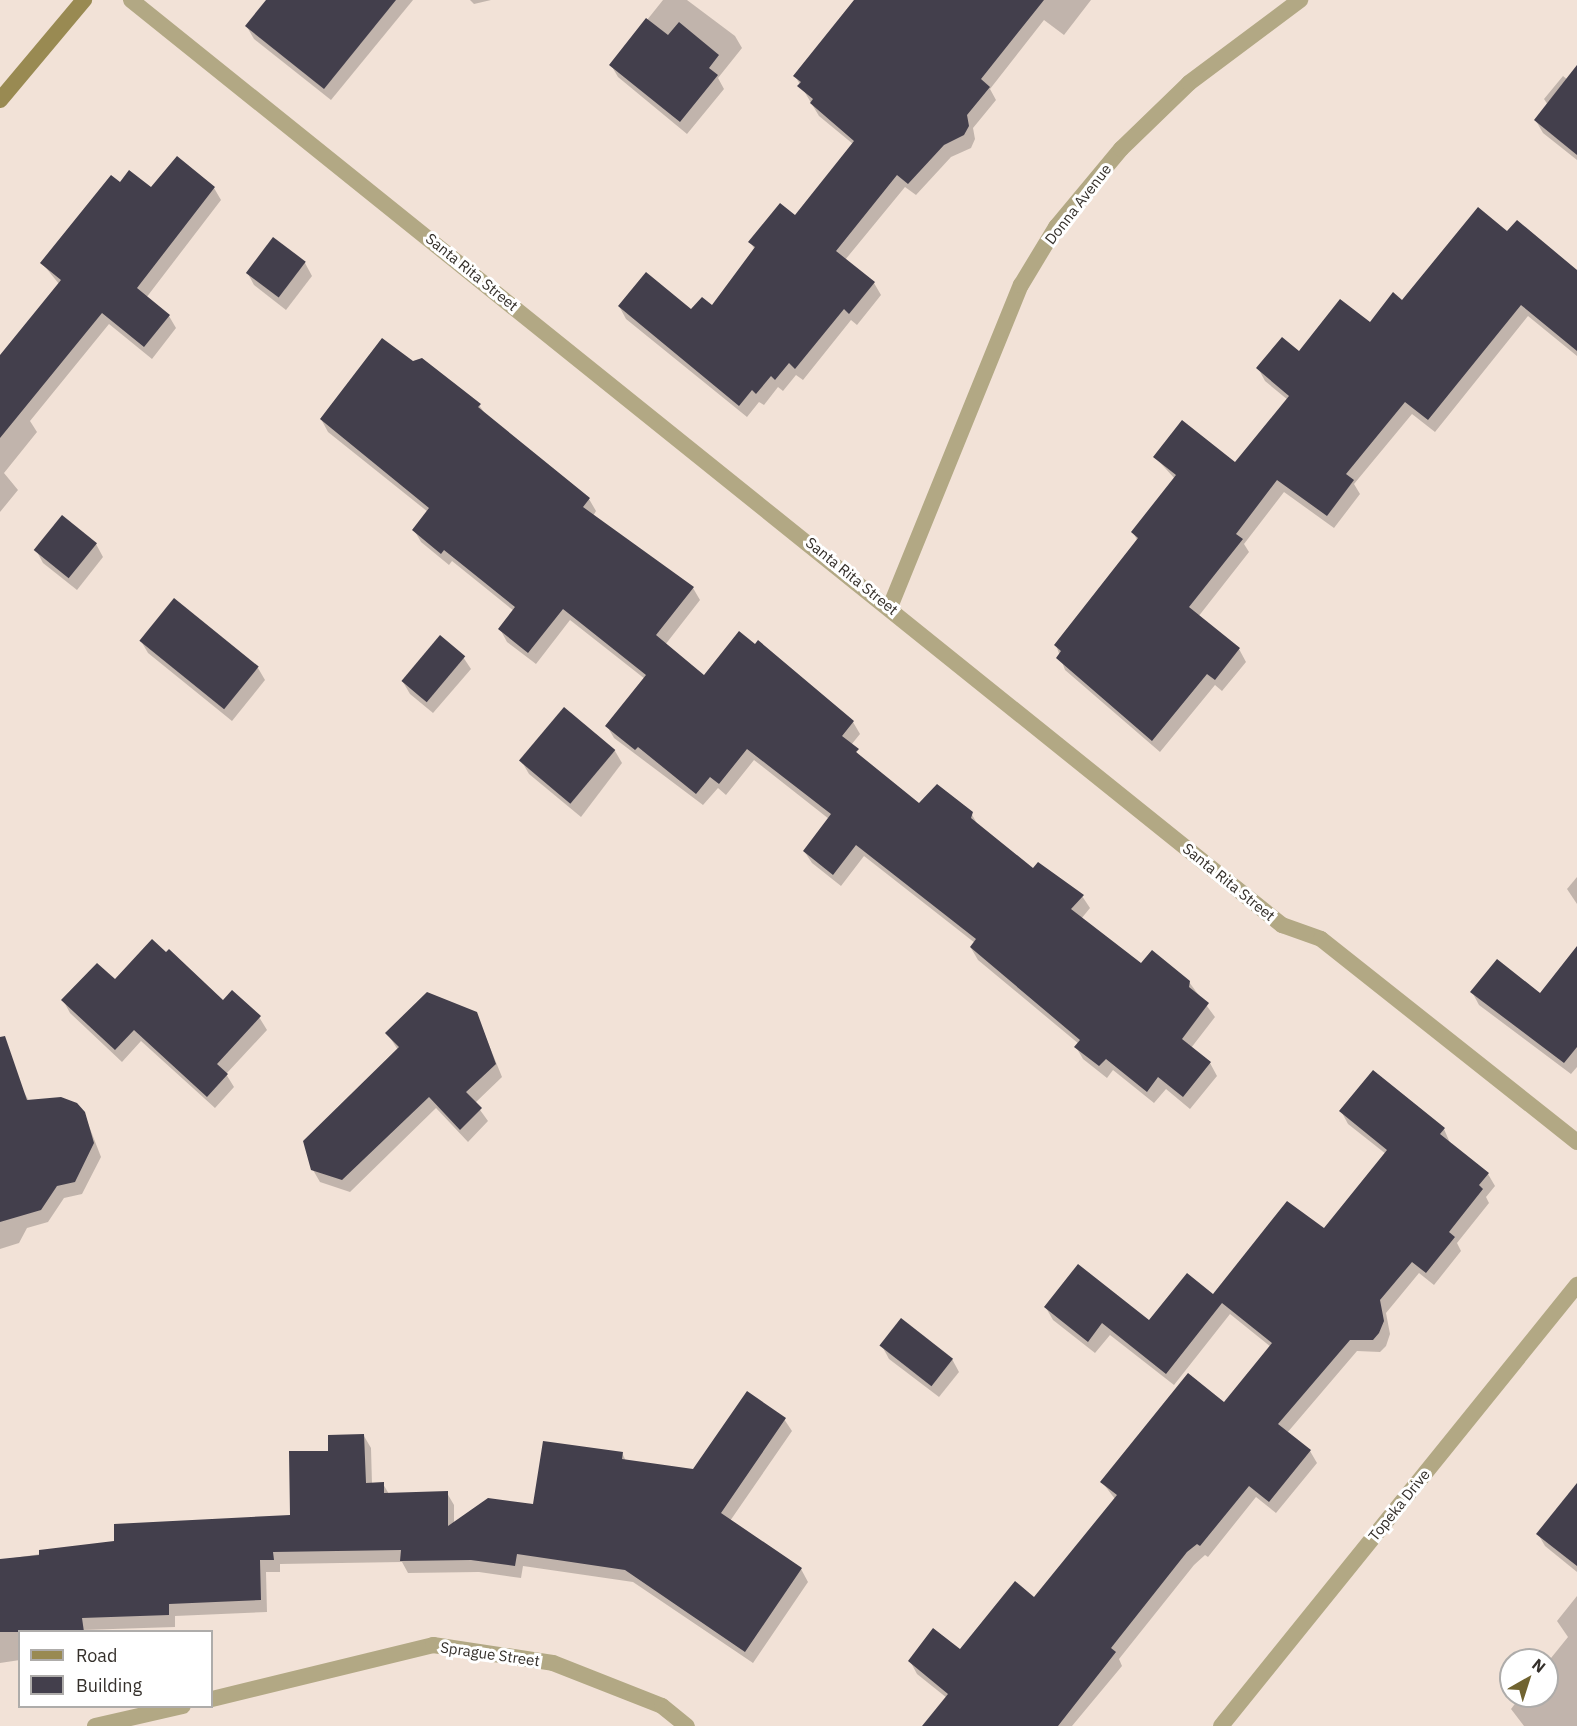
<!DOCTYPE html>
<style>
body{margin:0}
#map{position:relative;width:1577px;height:1726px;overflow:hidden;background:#f2e2d7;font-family:"IBM Plex Sans",sans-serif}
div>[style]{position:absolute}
.shadow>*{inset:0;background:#0003}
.building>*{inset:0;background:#433f4c;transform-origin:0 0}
.minor>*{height:16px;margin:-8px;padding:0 8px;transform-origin:8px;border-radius:8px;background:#b2a884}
.secondary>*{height:16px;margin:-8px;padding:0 8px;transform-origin:8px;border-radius:8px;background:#998a52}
span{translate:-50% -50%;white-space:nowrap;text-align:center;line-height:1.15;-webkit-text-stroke:6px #fff;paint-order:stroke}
.street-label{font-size:15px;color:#35302b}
.legend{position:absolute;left:18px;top:1630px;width:195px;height:78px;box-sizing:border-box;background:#fff;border:2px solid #aeacaa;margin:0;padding:8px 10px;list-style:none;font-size:18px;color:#35302b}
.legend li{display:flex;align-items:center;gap:12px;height:30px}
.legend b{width:30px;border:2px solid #aeacaa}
.north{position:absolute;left:1499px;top:1648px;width:60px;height:60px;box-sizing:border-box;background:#fff;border:2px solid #aeacaa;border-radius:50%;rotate:39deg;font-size:16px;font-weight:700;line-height:24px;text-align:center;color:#35302b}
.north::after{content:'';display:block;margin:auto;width:21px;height:27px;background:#706330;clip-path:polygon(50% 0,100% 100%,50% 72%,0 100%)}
</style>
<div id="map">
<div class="shadow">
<div style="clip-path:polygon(268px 0,413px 0,331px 100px,254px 39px,247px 27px)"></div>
<div style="clip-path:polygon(470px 0,491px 0,474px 4px)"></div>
<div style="clip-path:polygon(663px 0,687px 0,735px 36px,742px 48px,718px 78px,724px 89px,687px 134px,618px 77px,611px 65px)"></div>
<div style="clip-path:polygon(856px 0,1091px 0,1064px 35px,1044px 20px,990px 89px,996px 100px,973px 128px,975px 139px,971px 148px,951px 157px,916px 195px,905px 187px,845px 260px,874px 283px,881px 295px,857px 325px,851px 320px,803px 380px,796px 375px,783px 391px,778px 387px,764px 405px,759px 402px,747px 417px,626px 319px,619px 306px,692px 311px,712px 307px,755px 250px,750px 242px,795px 217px,853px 144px,819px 116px,795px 76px)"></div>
<div style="clip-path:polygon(1577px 69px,1577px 160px,1543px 133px,1536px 121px,1548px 105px,1544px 99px,1563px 76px,1568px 80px)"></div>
<div style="clip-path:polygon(120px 184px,151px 189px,214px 188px,221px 200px,146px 298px,169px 316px,176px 328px,152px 359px,109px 324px,30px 421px,37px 432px,4px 473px,18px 490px,0 512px,0 357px,59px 284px,42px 263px)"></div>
<div style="clip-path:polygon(1507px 233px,1577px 271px,1577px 356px,1528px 316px,1435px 432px,1412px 414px,1354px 484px,1360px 494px,1334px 528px,1284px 492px,1244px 544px,1249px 552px,1198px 617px,1239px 649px,1246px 662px,1222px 691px,1215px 685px,1160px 752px,1065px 670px,1056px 645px,1137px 540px,1133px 532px,1175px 479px,1155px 457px,1235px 464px,1288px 400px,1265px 381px,1258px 368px,1370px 324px)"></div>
<div style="clip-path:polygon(274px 239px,305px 263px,312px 276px,286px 310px,254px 285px,247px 272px)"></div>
<div style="clip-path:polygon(413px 363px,479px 405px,486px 415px,589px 499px,596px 511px,593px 516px,693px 588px,700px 600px,665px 645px,704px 677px,853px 722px,860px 734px,851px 745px,863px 760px,919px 805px,971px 813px,979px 827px,1033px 870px,1082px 896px,1090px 908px,1081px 919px,1141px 965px,1189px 982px,1215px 1017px,1191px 1048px,1210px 1063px,1217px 1076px,1190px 1109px,1166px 1089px,1154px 1103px,1113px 1070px,1107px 1078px,1083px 1059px,1076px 1047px,1079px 1044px,978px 960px,971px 948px,975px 943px,864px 856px,841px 886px,812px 863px,804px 851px,829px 819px,754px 760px,726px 795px,718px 788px,703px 805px,614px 738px,607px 726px,645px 679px,570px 620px,536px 664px,507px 642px,500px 629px,514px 611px,452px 561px,449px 565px,421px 542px,414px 530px,428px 512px,328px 432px,321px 419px)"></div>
<div style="clip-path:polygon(96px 544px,103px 557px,77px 590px,43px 563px,36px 550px)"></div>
<div style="clip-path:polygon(141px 641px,258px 668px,265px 680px,232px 721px,148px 653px)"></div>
<div style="clip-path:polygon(463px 657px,471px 669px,433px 713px,410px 694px,403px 682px)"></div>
<div style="clip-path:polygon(615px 751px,622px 763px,581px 817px,529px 774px,522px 762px)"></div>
<div style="clip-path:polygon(1577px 877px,1577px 904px,1567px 889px)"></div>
<div style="clip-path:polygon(1577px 949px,1577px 1067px,1571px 1074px,1479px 1005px,1472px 992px,1540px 996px)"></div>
<div style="clip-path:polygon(115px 981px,223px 1002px,259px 1017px,267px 1030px,226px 1074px,234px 1087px,215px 1108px,141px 1041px,122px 1062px,70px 1013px,63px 1000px)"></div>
<div style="clip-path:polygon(476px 1013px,502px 1077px,475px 1103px,488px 1121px,468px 1142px,436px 1108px,350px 1192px,320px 1182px,313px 1170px,398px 1050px,387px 1033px)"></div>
<div style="clip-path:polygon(0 1077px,21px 1087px,29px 1101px,84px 1113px,101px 1157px,82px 1194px,64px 1198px,48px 1222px,27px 1228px,19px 1243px,0 1249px)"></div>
<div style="clip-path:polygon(1341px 1111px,1444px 1129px,1450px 1143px,1488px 1174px,1495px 1186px,1486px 1197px,1489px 1203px,1457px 1243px,1461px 1251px,1434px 1285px,1419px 1273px,1386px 1313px,1390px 1334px,1386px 1346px,1380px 1352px,1357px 1351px,1287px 1433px,1310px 1451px,1317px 1463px,1276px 1513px,1256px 1497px,1208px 1557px,1205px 1555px,1194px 1565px,1119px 1659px,1122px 1666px,1072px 1726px,937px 1726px,947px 1698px,917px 1674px,910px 1661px,960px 1652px,1035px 1599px,1115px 1499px,1102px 1482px,1225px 1404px,1271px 1347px,1230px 1314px,1174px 1385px,1110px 1335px,1095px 1353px,1053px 1320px,1046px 1308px,1149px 1322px,1214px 1296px,1325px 1230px,1386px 1154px,1348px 1124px)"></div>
<div style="clip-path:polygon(882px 1346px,952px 1359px,959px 1372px,939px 1397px,889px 1359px)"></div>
<div style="clip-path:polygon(784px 1419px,792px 1431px,730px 1521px,801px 1569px,808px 1582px,753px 1663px,633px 1582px,523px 1566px,521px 1578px,479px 1572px,408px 1573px,402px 1562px,280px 1564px,280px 1572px,266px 1572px,267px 1612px,175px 1616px,175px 1627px,20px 1632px,20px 1660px,0 1663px,0 1560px,292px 1517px,329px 1452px,364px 1436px,371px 1448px,372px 1484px,383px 1484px,389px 1494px,447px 1493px,454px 1505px,454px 1524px,534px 1506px,622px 1453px,626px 1461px,694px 1471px)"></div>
<div style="clip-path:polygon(1577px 1507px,1577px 1572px,1545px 1546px,1538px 1534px)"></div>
<div style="clip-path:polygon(1577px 1596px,1577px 1726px,1524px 1726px,1511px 1709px,1521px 1696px,1547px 1696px,1547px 1663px,1568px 1637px,1557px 1621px)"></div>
</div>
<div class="building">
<div style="clip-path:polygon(266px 0,396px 0,324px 89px,245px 26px)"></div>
<div style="clip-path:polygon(854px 0,1044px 0,981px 79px,990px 87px,967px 115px,969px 126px,964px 135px,944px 145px,908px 184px,897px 175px,836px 251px,875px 282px,849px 314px,844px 309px,795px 369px,789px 363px,775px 380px,771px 376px,756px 394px,752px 390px,739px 406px,618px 306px,646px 272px,691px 309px,702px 297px,712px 305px,755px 247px,748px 242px,780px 203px,795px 215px,854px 141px,810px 103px,813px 99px,797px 86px,801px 82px,793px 76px)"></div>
<div style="clip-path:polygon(646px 18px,668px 35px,679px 22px,719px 55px,709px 68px,718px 75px,680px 122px,609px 65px)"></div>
<div style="clip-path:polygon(1577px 65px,1577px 155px,1534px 120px)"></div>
<div style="clip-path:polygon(177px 156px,215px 187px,137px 288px,170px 315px,144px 347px,102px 313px,0 438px,0 355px,61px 280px,40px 263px,111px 175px,120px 182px,129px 170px,151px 187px)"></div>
<div style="clip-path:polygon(1478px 207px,1507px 231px,1517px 220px,1577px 270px,1577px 351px,1521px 305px,1428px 420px,1405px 402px,1346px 474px,1354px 480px,1327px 516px,1277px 480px,1236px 534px,1243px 539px,1189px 607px,1240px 648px,1215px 680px,1207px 674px,1152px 741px,1056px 658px,1061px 651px,1054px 645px,1138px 538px,1131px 532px,1176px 475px,1153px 457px,1182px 420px,1235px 462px,1289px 396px,1256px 368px,1282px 337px,1299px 351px,1340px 299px,1370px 322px,1393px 292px,1402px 300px)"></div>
<div style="left:273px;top:237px;width:41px;height:45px;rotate:37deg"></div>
<div style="clip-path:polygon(382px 338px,413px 361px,422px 358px,481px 404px,478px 407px,590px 498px,583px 507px,694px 587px,656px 635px,704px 675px,739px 631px,755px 644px,758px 640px,854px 721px,842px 736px,859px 749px,856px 752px,919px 803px,937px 784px,973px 812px,971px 818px,1033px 868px,1038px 862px,1084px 895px,1071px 909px,1141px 963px,1152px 950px,1190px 981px,1189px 987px,1209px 1003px,1182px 1039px,1211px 1062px,1183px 1097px,1158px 1077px,1147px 1092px,1106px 1059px,1099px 1066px,1074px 1047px,1080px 1040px,970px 947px,976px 939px,856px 845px,833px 875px,803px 851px,831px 814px,747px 749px,719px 784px,710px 777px,696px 794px,638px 747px,635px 750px,605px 726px,646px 675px,563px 609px,528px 653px,498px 629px,515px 607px,444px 550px,441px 554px,412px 530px,429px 508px,320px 419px)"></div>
<div style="left:62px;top:515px;width:45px;height:45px;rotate:39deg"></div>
<div style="left:174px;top:598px;width:109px;height:55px;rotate:39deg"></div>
<div style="left:440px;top:635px;width:33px;height:60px;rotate:40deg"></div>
<div style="left:564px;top:707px;width:67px;height:70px;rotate:40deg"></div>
<div style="clip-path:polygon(152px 939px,166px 952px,169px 949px,223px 1000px,232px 990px,261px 1016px,217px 1064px,228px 1074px,207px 1097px,134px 1030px,115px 1050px,61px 1000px,97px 963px,115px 979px)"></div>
<div style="clip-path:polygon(1577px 946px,1577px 1047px,1564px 1063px,1470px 992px,1497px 959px,1540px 993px)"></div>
<div style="clip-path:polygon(427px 992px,477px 1012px,496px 1064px,466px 1092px,482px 1108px,460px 1130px,429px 1097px,342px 1180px,311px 1170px,303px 1141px,399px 1047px,385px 1033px)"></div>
<div style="clip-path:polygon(5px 1036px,27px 1100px,61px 1097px,77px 1103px,85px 1112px,94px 1143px,75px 1182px,57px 1186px,41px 1210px,0 1222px,0 1037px)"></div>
<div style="clip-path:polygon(1373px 1070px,1445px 1128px,1440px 1134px,1489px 1173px,1479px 1185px,1483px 1189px,1449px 1232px,1455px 1237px,1426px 1273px,1412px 1262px,1380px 1300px,1384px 1321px,1379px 1333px,1373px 1340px,1350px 1340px,1278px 1424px,1311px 1450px,1269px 1502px,1249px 1486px,1200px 1546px,1197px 1544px,1187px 1552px,1111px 1648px,1116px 1652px,1058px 1726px,922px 1726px,948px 1694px,908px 1661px,933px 1628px,960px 1649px,1015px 1581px,1034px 1597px,1117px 1495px,1100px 1482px,1188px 1373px,1224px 1402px,1272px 1343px,1222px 1303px,1166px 1374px,1102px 1323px,1088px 1342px,1044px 1307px,1078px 1264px,1149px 1320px,1187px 1273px,1213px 1294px,1287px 1201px,1324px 1228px,1387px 1150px,1339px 1111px)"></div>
<div style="left:901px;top:1318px;width:66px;height:35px;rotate:38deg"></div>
<div style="clip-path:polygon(747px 1391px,786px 1418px,721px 1513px,802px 1568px,745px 1652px,625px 1570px,517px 1554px,515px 1566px,471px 1560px,400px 1561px,401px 1550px,273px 1552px,274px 1560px,260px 1560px,261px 1600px,169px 1604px,169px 1615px,82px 1618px,84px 1632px,0 1632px,0 1559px,39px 1555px,39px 1550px,114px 1541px,114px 1524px,290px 1515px,289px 1451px,328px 1451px,328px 1435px,364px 1434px,366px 1483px,384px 1482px,384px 1493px,448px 1491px,448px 1526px,488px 1498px,533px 1504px,543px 1441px,623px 1452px,622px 1459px,693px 1469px)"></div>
<div style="clip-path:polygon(1577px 1483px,1577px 1566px,1536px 1534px)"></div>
</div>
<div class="minor">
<div style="left:131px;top:0;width:1477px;rotate:38.79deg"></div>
<div style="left:1282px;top:925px;width:41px;rotate:19.7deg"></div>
<div style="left:1321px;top:939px;width:327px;rotate:38.4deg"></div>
<div style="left:890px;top:607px;width:348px;rotate:-67.9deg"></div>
<div style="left:1021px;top:285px;width:68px;rotate:-58.9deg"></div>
<div style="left:1056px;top:227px;width:102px;rotate:-50.2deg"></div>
<div style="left:1121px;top:149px;width:95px;rotate:-44.1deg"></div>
<div style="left:1189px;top:83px;width:139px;rotate:-36.8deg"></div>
<div style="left:212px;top:1699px;width:228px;rotate:-13.7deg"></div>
<div style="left:433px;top:1645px;width:121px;rotate:8.5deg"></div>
<div style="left:553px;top:1663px;width:117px;rotate:21.5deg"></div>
<div style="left:662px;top:1706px;width:32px;rotate:39deg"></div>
<div style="left:95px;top:1726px;width:90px;rotate:-12.8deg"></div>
<div style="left:1221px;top:1726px;width:567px;rotate:-51.09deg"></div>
</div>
<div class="secondary">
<div style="left:0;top:100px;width:131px;rotate:-50deg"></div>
</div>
<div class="street-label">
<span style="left:1078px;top:204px;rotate:-52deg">Donna Avenue</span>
<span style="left:472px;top:272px;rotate:39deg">Santa Rita Street</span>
<span style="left:852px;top:576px;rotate:39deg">Santa Rita Street</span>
<span style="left:1229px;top:882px;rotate:39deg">Santa Rita Street</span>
<span style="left:1399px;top:1505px;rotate:-51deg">Topeka Drive</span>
<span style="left:490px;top:1654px;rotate:8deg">Sprague Street</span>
</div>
<ul class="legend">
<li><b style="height:8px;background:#998a52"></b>Road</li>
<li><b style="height:16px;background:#433f4c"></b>Building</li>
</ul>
<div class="north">N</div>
</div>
